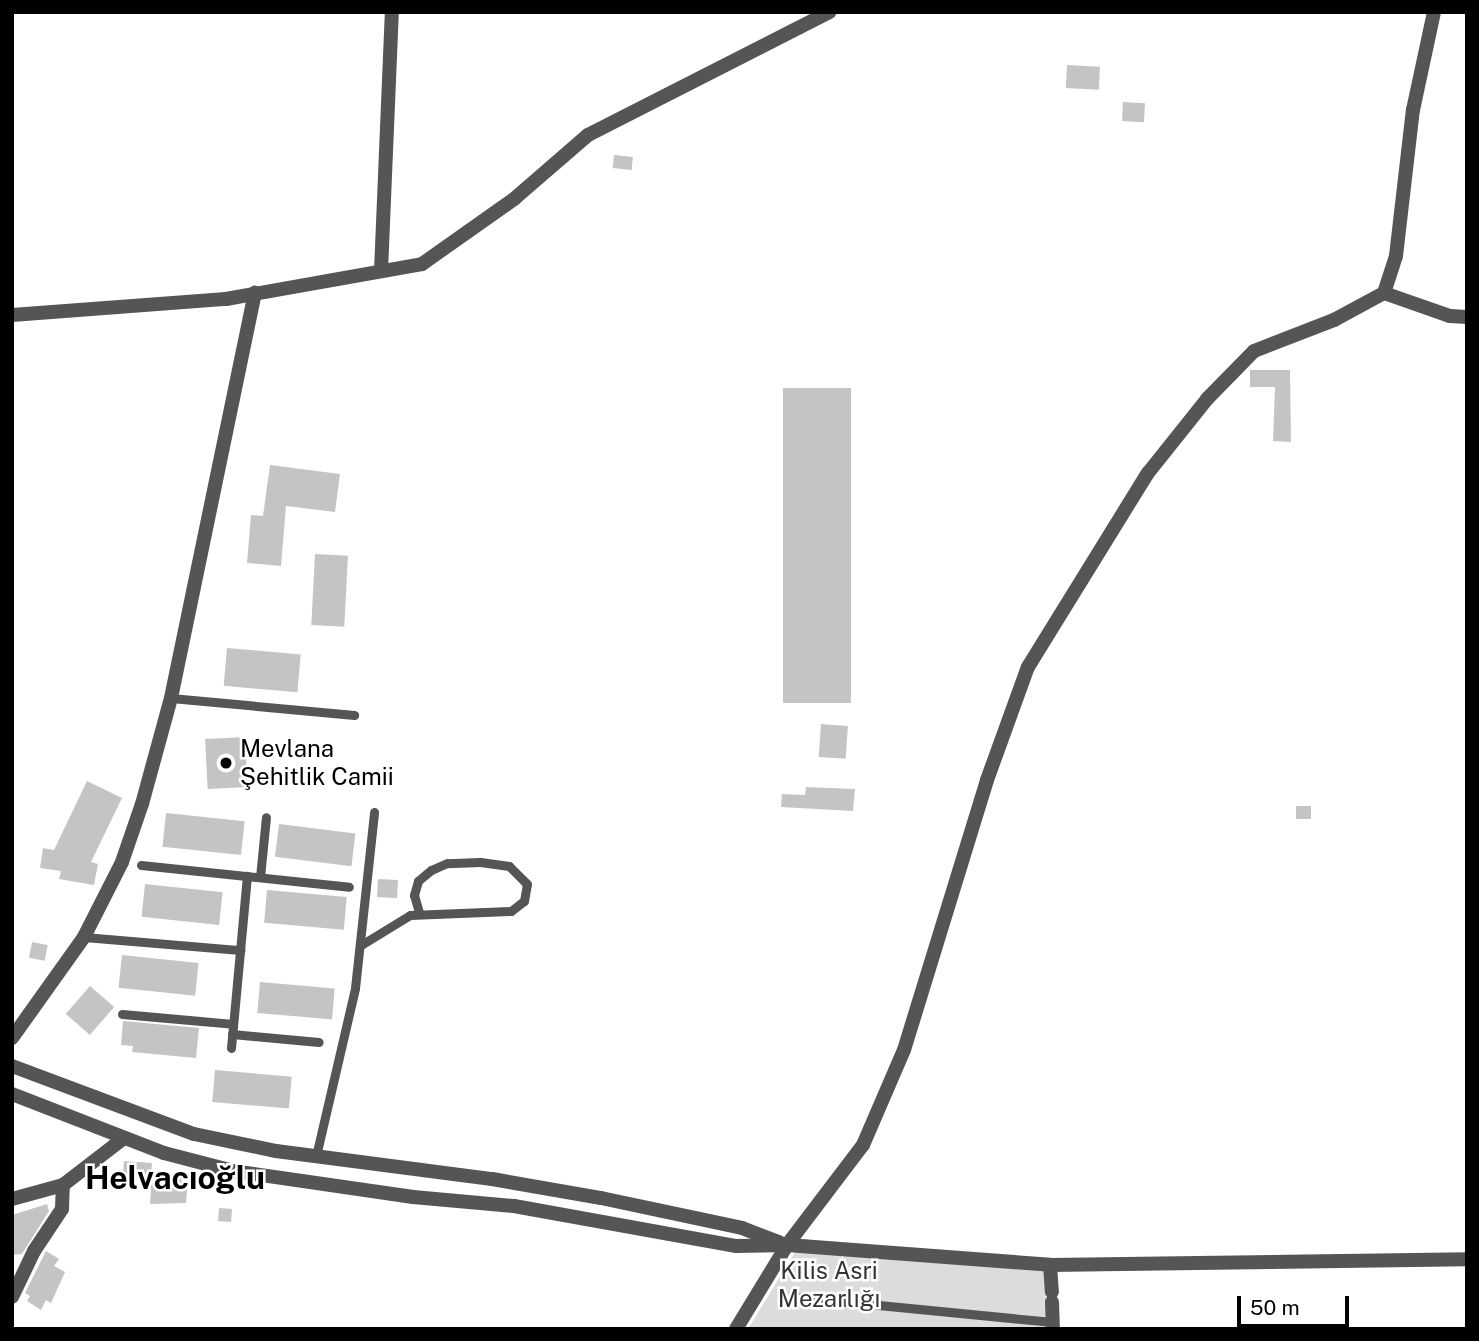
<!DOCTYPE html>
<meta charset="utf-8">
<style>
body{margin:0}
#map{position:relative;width:1479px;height:1341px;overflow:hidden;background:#fff;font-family:"Public Sans",sans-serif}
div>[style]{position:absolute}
.green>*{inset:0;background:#dcdcdc}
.building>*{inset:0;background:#c4c4c4;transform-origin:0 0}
.service>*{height:9px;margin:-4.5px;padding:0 4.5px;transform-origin:4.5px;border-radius:4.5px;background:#555}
.minor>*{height:14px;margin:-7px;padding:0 7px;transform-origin:7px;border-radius:7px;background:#555}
.tertiary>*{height:14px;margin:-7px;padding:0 7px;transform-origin:7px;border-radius:7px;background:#555}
.dots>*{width:19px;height:19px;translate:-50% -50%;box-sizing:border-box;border:4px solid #fff;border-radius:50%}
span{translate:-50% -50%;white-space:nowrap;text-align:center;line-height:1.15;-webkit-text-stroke:5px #fff;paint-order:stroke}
.poi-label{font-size:24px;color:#000}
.left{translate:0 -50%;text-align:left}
.park-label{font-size:24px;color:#333}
.district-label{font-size:32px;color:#000;font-weight:700}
.frame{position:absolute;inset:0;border:14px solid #000;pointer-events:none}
.scale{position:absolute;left:1237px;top:1296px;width:112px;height:32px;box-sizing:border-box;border:4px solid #000;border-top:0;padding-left:9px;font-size:21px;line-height:24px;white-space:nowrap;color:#000;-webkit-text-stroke:5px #fff;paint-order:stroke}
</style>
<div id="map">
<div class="green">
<div style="clip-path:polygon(803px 1239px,1043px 1259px,1048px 1329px,748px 1329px)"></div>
</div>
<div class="building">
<div style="left:1067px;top:65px;width:33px;height:23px;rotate:3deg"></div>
<div style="left:1123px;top:102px;width:22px;height:19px;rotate:3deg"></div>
<div style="left:614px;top:155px;width:19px;height:13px;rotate:6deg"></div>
<div style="clip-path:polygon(1250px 370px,1290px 370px,1291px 442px,1273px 441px,1275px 387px,1250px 387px)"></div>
<div style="left:783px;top:388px;width:68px;height:315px"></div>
<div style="clip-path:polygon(270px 465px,340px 474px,335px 512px,286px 506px,281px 566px,247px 563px,251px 515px,263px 516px)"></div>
<div style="left:315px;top:554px;width:33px;height:71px;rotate:3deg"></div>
<div style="left:227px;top:648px;width:74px;height:38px;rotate:5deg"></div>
<div style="left:821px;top:724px;width:27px;height:33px;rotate:4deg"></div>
<div style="left:245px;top:737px;width:50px;height:40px;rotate:87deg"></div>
<div style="clip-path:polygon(87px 781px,122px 798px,91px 862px,98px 864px,94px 885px,59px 879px,61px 871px,40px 868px,43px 848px,54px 850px)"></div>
<div style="clip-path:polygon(806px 787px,855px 789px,853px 811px,781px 807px,782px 794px,805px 795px)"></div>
<div style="left:1296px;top:806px;width:15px;height:13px"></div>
<div style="left:166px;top:813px;width:79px;height:34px;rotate:6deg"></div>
<div style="left:279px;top:824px;width:77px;height:33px;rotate:7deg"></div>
<div style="left:378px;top:879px;width:20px;height:18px;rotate:3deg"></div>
<div style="left:145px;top:884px;width:78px;height:33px;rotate:6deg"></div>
<div style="left:267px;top:890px;width:80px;height:33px;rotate:5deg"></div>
<div style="left:32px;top:942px;width:16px;height:16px;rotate:11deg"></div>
<div style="left:122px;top:955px;width:77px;height:33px;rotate:6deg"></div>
<div style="left:260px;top:982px;width:75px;height:31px;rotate:5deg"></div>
<div style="left:90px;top:986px;width:32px;height:37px;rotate:41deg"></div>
<div style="clip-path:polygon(123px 1021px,199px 1028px,196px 1058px,132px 1052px,133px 1046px,121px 1045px)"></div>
<div style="left:215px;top:1070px;width:77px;height:32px;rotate:5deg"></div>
<div style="left:124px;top:1161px;width:28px;height:13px;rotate:4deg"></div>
<div style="clip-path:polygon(142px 1175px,188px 1179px,186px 1203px,150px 1204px,151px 1188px,141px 1187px)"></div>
<div style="clip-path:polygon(47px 1204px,49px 1211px,22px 1254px,12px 1255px,12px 1215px)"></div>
<div style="left:219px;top:1208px;width:13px;height:13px;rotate:4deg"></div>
<div style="clip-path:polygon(46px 1251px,59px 1259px,54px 1266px,65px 1272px,51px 1303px,46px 1300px,41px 1310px,27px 1301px,30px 1296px,25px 1293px)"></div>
</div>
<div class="service">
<div style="left:171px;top:698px;width:184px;rotate:5.3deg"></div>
<div style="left:141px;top:865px;width:209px;rotate:6deg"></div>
<div style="left:260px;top:877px;width:60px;rotate:-84.3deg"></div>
<div style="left:84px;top:937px;width:157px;rotate:4.8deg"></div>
<div style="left:361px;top:945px;width:57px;rotate:-31.5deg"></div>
<div style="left:410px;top:915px;width:101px;rotate:-2.3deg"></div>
<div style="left:511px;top:911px;width:16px;rotate:-38deg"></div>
<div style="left:524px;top:901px;width:17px;rotate:-80deg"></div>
<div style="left:527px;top:884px;width:25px;rotate:-135deg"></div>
<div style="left:509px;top:866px;width:29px;rotate:-172deg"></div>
<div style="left:480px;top:862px;width:33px;rotate:178deg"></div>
<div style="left:447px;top:863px;width:17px;rotate:156deg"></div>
<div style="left:431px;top:870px;width:17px;rotate:140deg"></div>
<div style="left:418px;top:881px;width:15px;rotate:106deg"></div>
<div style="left:414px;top:895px;width:19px;rotate:74deg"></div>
<div style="left:122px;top:1014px;width:111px;rotate:5.1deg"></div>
<div style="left:232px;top:1034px;width:87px;rotate:5.3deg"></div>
<div style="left:231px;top:1048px;width:173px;rotate:-84.7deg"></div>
<div style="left:316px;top:1156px;width:172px;rotate:-76.9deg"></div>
<div style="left:355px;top:988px;width:177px;rotate:-83.8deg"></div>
<div style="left:797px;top:1297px;width:257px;rotate:5.6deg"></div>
</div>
<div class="minor">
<div style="left:381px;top:271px;width:259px;rotate:-87.6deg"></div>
<div style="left:1384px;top:293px;width:70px;rotate:19.2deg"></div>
<div style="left:1450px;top:316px;width:17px;rotate:3deg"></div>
<div style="left:12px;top:315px;width:215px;rotate:-4.3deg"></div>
<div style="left:226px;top:299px;width:199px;rotate:-10.1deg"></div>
<div style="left:422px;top:264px;width:113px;rotate:-35.2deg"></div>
<div style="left:514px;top:199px;width:98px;rotate:-40.9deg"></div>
<div style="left:588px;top:135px;width:271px;rotate:-27deg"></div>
<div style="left:12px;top:1038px;width:124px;rotate:-54.5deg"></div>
<div style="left:84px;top:937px;width:84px;rotate:-63.1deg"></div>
<div style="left:122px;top:862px;width:61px;rotate:-71deg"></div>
<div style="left:142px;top:804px;width:110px;rotate:-74.7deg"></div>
<div style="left:171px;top:698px;width:414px;rotate:-78.3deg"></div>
<div style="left:12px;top:1199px;width:53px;rotate:-15.4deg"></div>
<div style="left:63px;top:1185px;width:77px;rotate:-37.6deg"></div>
<div style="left:1050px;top:1265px;width:27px;rotate:86deg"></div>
<div style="left:12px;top:1297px;width:51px;rotate:-64.4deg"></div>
<div style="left:34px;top:1251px;width:50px;rotate:-56.3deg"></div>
<div style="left:62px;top:1209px;width:24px;rotate:-88deg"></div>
<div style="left:1052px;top:1302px;width:27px;rotate:88deg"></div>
</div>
<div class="tertiary">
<div style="left:12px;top:1066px;width:194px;rotate:20.5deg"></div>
<div style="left:194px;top:1134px;width:84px;rotate:11.7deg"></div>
<div style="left:276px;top:1151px;width:218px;rotate:7.4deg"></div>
<div style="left:492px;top:1179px;width:111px;rotate:9.9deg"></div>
<div style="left:601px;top:1198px;width:144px;rotate:12deg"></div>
<div style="left:742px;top:1228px;width:40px;rotate:21deg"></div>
<div style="left:12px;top:1094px;width:163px;rotate:21.2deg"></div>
<div style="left:164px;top:1153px;width:71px;rotate:14.6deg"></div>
<div style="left:233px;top:1171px;width:182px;rotate:8.2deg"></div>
<div style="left:413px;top:1197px;width:101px;rotate:5.1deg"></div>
<div style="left:514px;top:1206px;width:226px;rotate:10.2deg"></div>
<div style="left:736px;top:1246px;width:51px;rotate:-1.1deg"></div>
<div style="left:787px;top:1245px;width:264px;rotate:4.3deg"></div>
<div style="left:1050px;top:1265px;width:417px;rotate:-0.8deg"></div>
<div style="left:736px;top:1329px;width:98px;rotate:-58.7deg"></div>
<div style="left:787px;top:1245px;width:126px;rotate:-52.8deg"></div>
<div style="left:863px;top:1145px;width:103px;rotate:-66.7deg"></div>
<div style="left:904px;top:1050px;width:282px;rotate:-72.9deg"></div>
<div style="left:987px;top:780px;width:120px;rotate:-70.1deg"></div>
<div style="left:1028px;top:667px;width:228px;rotate:-58.3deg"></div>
<div style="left:1148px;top:473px;width:95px;rotate:-51.4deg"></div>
<div style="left:1207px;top:399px;width:67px;rotate:-45.6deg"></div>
<div style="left:1254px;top:351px;width:86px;rotate:-21.2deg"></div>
<div style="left:1334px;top:320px;width:57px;rotate:-28.4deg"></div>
<div style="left:1384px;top:293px;width:39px;rotate:-72deg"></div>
<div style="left:1396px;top:256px;width:147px;rotate:-83.4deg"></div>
<div style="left:1413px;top:110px;width:100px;rotate:-77.9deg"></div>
</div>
<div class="dots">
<div style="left:226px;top:763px;background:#000"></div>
</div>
<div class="poi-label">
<span class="left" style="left:240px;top:763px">Mevlana<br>Şehitlik Camii</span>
</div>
<div class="park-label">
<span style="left:829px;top:1285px">Kilis Asri<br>Mezarlığı</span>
</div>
<div class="district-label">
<span style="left:175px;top:1178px">Helvacıoğlu</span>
</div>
<div class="frame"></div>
<div class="scale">50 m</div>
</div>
